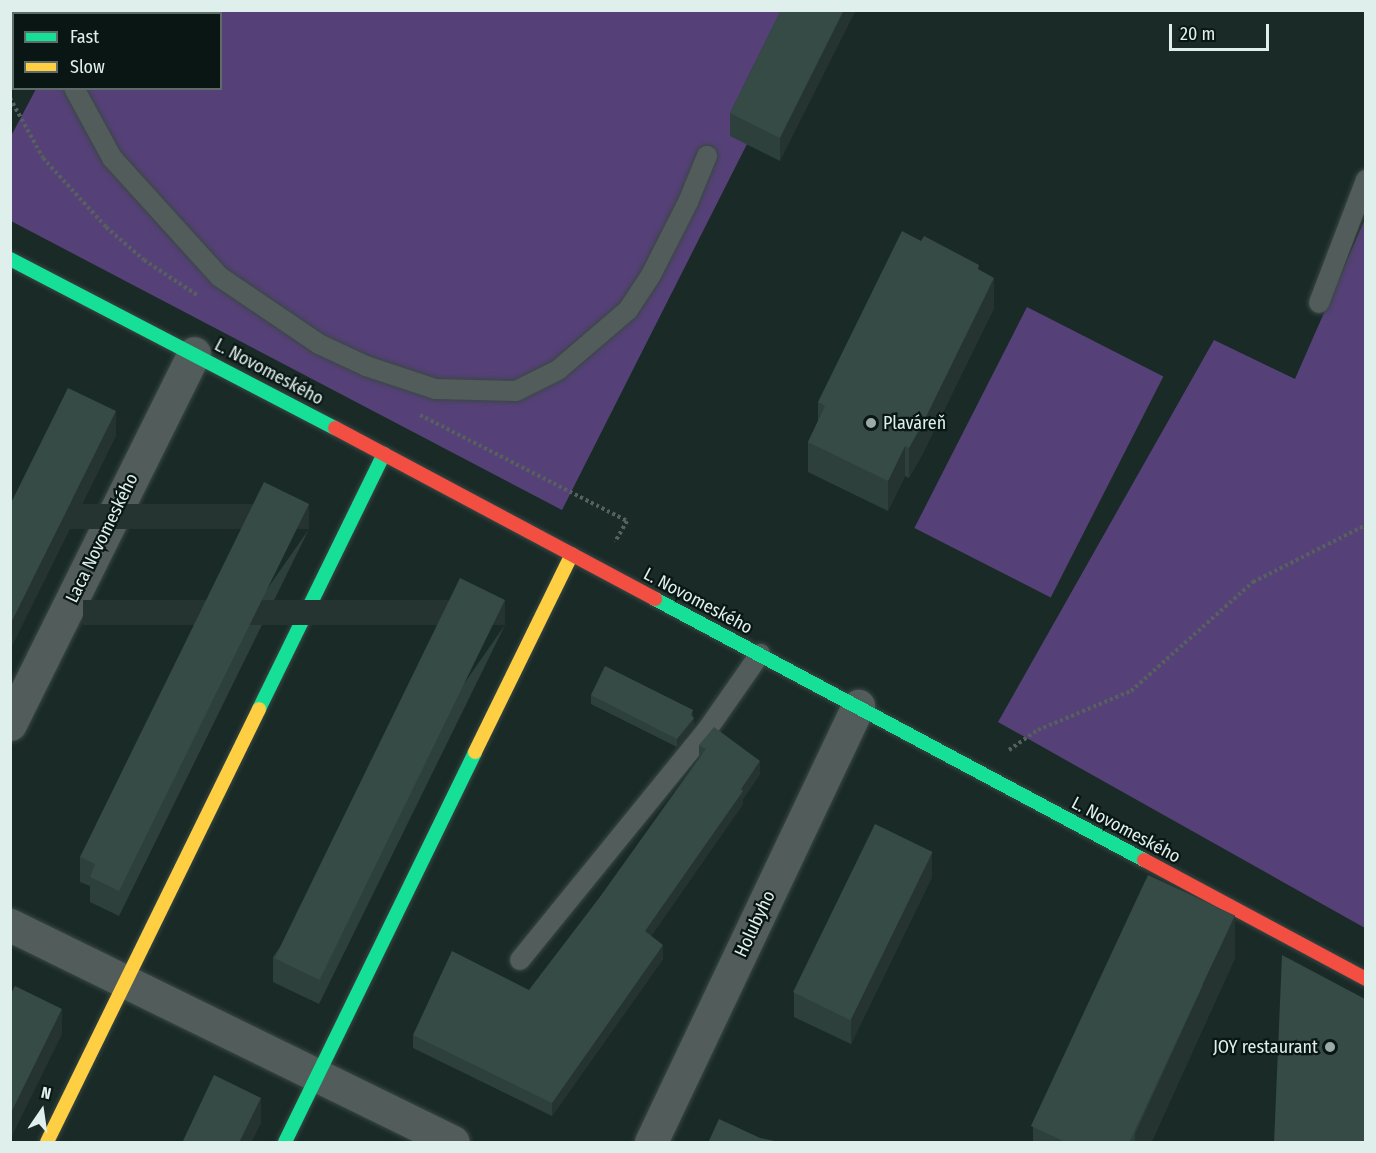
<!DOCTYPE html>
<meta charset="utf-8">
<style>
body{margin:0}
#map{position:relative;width:1376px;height:1153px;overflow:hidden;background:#1a2b27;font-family:"Fira Sans Condensed",sans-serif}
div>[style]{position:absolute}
.green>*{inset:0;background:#554177;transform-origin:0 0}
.path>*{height:4px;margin-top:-2px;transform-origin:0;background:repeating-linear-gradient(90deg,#56615e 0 3px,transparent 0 6px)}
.roads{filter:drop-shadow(0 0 2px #394644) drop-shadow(0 0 2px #394644)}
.lane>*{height:20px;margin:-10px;padding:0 10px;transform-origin:10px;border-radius:10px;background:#525d5b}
.street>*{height:33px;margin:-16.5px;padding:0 16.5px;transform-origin:16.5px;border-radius:16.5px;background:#525d5b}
.fast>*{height:14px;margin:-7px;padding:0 7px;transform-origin:7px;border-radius:7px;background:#16e098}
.slow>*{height:14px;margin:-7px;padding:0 7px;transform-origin:7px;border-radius:7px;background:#ffcf43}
.jam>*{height:14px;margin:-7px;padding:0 7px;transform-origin:7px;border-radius:7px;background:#f24e42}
.wall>*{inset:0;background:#2e403c}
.shaded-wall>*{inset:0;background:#263431;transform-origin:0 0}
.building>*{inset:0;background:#364a46;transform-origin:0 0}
.dots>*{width:16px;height:16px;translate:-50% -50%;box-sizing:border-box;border:3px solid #0a1613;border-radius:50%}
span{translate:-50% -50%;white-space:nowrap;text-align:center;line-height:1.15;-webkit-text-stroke:4.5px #0a1613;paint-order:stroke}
.street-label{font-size:18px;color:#dff0ec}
.poi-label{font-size:18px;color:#dff0ec}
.left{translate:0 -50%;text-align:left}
.right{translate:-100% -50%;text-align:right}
.frame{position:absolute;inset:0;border:12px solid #dff0ec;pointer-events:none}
.legend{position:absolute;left:12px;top:12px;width:210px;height:78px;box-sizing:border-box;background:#0a1613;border:2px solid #5f6d6a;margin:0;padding:8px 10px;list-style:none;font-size:18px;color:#dff0ec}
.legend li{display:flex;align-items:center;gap:12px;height:30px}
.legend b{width:30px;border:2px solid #5f6d6a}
.north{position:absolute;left:12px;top:1081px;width:60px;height:60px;-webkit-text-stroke:4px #0a1613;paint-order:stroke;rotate:13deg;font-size:16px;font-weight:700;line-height:24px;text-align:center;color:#dff0ec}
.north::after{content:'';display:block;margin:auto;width:21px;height:27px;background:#dff0ec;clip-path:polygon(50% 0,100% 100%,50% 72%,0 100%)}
.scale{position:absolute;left:1169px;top:24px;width:100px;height:27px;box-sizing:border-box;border:3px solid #dff0ec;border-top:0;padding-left:8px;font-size:18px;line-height:21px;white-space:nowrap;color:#dff0ec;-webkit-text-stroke:4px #0a1613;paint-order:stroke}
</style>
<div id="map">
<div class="green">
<div style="clip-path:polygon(75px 11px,793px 11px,747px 144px,562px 510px,11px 221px,10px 138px,36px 89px,220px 88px,220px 14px,74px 13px)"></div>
<div style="clip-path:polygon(1365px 219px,1365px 928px,998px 722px,1214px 340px,1295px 379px)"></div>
<div style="left:1027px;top:307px;width:153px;height:248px;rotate:27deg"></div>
</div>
<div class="path">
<div style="left:10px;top:98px;width:68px;rotate:61.2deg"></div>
<div style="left:43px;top:158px;width:93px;rotate:47.6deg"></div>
<div style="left:106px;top:227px;width:50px;rotate:41deg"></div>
<div style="left:144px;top:260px;width:64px;rotate:33.4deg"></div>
<div style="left:420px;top:415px;width:233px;rotate:27.1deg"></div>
<div style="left:627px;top:521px;width:24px;rotate:120deg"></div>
<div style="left:1009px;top:750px;width:35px;rotate:-35deg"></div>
<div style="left:1038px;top:730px;width:101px;rotate:-22.8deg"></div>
<div style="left:1131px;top:691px;width:164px;rotate:-41.8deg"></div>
<div style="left:1253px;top:582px;width:127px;rotate:-26.8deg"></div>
</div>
<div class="roads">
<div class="lane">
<div style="left:29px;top:10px;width:4px;rotate:63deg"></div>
<div style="left:74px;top:88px;width:80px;rotate:61.5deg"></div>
<div style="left:112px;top:158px;width:161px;rotate:47.8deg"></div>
<div style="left:220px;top:277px;width:120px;rotate:34.1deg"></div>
<div style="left:319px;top:344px;width:52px;rotate:25.1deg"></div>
<div style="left:366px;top:366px;width:73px;rotate:18.4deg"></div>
<div style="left:435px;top:389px;width:81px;rotate:1.4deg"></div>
<div style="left:516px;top:391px;width:47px;rotate:-26.6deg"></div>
<div style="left:558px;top:370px;width:92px;rotate:-40.6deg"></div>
<div style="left:628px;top:310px;width:42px;rotate:-56.7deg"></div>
<div style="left:651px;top:275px;width:82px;rotate:-63.1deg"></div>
<div style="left:688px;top:202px;width:50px;rotate:-67.6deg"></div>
<div style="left:1319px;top:303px;width:132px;rotate:-69.1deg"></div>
<div style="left:520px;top:960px;width:296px;rotate:-50.9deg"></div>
<div style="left:707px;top:730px;width:93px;rotate:-55.1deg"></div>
</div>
<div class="street">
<div style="left:10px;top:724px;width:414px;rotate:-63.6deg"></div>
<div style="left:10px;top:925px;width:493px;rotate:26.1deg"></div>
<div style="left:651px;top:1142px;width:483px;rotate:-64.6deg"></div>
</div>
<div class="fast">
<div style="left:10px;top:259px;width:366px;rotate:27.5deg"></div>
<div style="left:655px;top:599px;width:554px;rotate:28.09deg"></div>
<div style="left:259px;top:709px;width:284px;rotate:-63.9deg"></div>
<div style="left:285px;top:1142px;width:434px;rotate:-64deg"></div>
</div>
<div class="slow">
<div style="left:475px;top:752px;width:220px;rotate:-63.9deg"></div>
<div style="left:47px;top:1142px;width:482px;rotate:-63.9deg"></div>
</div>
<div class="jam">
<div style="left:335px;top:428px;width:363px;rotate:28.1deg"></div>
<div style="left:1144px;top:860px;width:252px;rotate:28.2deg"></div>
</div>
</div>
<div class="wall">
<div style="clip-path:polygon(781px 10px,780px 161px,730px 136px,730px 113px)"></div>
<div style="clip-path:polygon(921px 241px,979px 270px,994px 308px,923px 453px,909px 478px,905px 476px,888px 511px,808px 472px,808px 442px,818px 421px,818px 402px)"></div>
<div style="clip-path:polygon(309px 529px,119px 916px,90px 902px,90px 886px,80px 882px,80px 857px)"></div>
<div style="clip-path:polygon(505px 625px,319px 1004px,273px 982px,273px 957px)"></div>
<div style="clip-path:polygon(591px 695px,693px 717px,694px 727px,677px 747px,591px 704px)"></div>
<div style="clip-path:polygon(699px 745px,760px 774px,743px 799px,743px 804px,651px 936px,663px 959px,552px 1116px,413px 1048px,413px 1035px,529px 990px,600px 897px,699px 758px)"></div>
<div style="clip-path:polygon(932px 877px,851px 1044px,794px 1017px,794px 992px)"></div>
<div style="clip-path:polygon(1235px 958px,1151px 1143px,1033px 1143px,1033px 1127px)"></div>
</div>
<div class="shaded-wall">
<div style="clip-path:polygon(844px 10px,856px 10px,780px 161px,780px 138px)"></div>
<div style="left:11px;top:113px;width:17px;height:1px;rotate:90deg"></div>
<div style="clip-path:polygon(994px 278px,994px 308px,923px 453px,909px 478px,909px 448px)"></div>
<div style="clip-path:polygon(116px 411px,116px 436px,10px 650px,10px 625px)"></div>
<div style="clip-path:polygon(905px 446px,905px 476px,888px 511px,888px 481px)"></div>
<div style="left:309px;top:504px;width:25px;height:431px;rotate:90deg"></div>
<div style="left:505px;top:600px;width:25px;height:422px;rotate:90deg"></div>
<div style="clip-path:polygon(693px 710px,693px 719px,694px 718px,694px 727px,677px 747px,677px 739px)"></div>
<div style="clip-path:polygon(760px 761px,760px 774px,743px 799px,743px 804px,645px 945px,645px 931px)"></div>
<div style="clip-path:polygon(932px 852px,932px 877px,851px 1044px,851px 1019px)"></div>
<div style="clip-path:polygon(1235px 915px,1235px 958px,1151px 1143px,1135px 1143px,1135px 1134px)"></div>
<div style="clip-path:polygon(663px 945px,663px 959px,552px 1116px,552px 1103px)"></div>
<div style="clip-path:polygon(62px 1009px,62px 1034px,10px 1140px,10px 1115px)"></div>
<div style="clip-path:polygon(261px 1098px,261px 1123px,251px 1143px,239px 1143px)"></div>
</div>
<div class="building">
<div style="clip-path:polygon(781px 10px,844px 10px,780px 138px,730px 113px)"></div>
<div style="clip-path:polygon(902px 231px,921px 241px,924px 236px,979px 265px,978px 269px,994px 278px,923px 423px,909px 448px,905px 446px,888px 481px,808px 442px,825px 406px,818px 402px)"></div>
<div style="clip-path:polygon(68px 388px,116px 411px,10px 625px,10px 505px)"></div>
<div style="clip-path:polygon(264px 482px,309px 504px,119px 891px,90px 877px,95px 864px,80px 857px)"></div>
<div style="left:460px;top:578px;width:50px;height:423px;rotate:26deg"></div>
<div style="clip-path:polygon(605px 666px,693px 710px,691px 715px,694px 718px,677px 739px,591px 695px)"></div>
<div style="clip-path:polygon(714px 727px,760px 761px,741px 789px,743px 791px,645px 931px,663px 945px,552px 1103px,413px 1035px,452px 951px,529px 990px,600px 897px,706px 749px,699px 745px)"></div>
<div style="left:875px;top:824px;width:64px;height:187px;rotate:26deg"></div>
<div style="left:1148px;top:875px;width:96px;height:277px;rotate:25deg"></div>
<div style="clip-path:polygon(1282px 955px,1365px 999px,1365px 1143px,1274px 1143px)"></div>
<div style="clip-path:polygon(15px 986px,62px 1009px,10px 1115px,10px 995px)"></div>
<div style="clip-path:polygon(214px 1075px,261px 1098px,239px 1143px,182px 1143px)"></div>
<div style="clip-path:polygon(719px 1119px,760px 1138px,785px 1143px,708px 1143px)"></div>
</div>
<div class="dots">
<div style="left:871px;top:423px;background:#9aaba7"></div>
<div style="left:1330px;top:1047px;background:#9aaba7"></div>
</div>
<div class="street-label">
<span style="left:269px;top:372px;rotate:28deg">L. Novomeského</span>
<span style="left:102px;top:538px;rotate:-64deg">Laca Novomeského</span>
<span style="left:698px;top:601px;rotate:28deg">L. Novomeského</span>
<span style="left:1126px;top:830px;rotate:28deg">L. Novomeského</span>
<span style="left:755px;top:924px;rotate:-65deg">Holubyho</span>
</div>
<div class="poi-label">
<span class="left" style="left:883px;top:423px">Plaváreň</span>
<span class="right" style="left:1318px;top:1047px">JOY restaurant</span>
</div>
<div class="frame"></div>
<ul class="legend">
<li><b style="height:8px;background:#16e098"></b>Fast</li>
<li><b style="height:8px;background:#ffcf43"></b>Slow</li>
</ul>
<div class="north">N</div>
<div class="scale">20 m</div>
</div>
